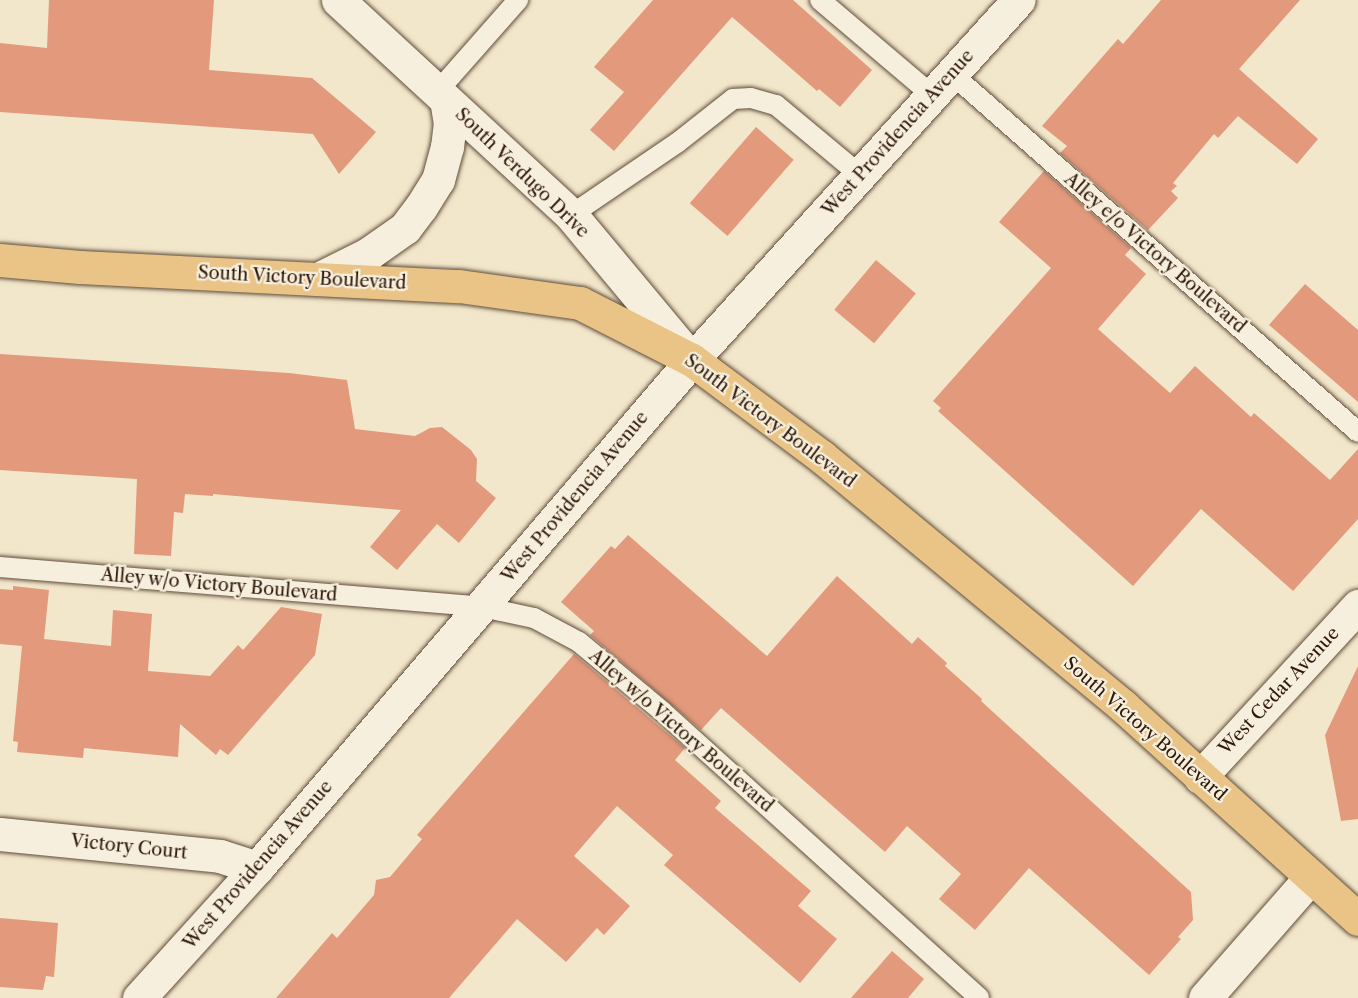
<!DOCTYPE html>
<style>
body{margin:0}
#map{position:relative;width:1358px;height:998px;overflow:hidden;background:#f2e7cb;font-family:"Libre Caslon Text",serif}
div>[style]{position:absolute}
.building>*{inset:0;background:#e2997c;transform-origin:0 0}
.roads{filter:drop-shadow(0 0 2px #604c3a) drop-shadow(0 0 2px #604c3a)}
.service>*{height:20px;margin:-10px;padding:0 10px;transform-origin:10px;border-radius:10px;background:#f7efdd}
.minor>*{height:33px;margin:-16.5px;padding:0 16.5px;transform-origin:16.5px;border-radius:16.5px;background:#f7efdd}
.primary>*{height:33px;margin:-16.5px;padding:0 16.5px;transform-origin:16.5px;border-radius:16.5px;background:#e9c486}
span{translate:-50% -50%;white-space:nowrap;text-align:center;line-height:1.15;-webkit-text-stroke:4.5px #f7efdd;paint-order:stroke}
.street-label{font-size:18px;color:#2f190a}
</style>
<div id="map">
<div class="building">
<div style="clip-path:polygon(49px 0,214px 0,209px 70px,312px 78px,376px 132px,339px 174px,313px 134px,0 112px,0 43px,47px 48px)"></div>
<div style="clip-path:polygon(653px 0,793px 0,872px 70px,840px 107px,819px 89px,817px 91px,732px 17px,614px 151px,590px 130px,624px 92px,594px 67px)"></div>
<div style="clip-path:polygon(1161px 0,1300px 0,1239px 69px,1318px 139px,1297px 164px,1238px 116px,1218px 138px,1214px 134px,1173px 183px,1177px 186px,1171px 191px,1178px 198px,1148px 230px,1060px 153px,1067px 146px,1042px 126px,1118px 39px,1123px 44px)"></div>
<div style="left:756px;top:127px;width:50px;height:101px;rotate:41deg"></div>
<div style="clip-path:polygon(1044px 171px,1131px 248px,1125px 255px,1146px 274px,1098px 329px,1170px 393px,1195px 366px,1251px 417px,1254px 413px,1330px 480px,1358px 449px,1358px 519px,1293px 591px,1201px 509px,1133px 586px,938px 411px,941px 408px,933px 401px,1051px 268px,999px 222px)"></div>
<div style="left:876px;top:260px;width:52px;height:65px;rotate:40deg"></div>
<div style="clip-path:polygon(1305px 284px,1358px 330px,1358px 402px,1269px 325px)"></div>
<div style="clip-path:polygon(0 354px,289px 373px,347px 380px,355px 429px,415px 436px,430px 428px,442px 427px,471px 450px,477px 459px,476px 481px,496px 498px,459px 543px,437px 524px,397px 570px,370px 547px,401px 510px,213px 494px,213px 496px,185px 494px,183px 513px,174px 512px,171px 556px,134px 554px,137px 479px,0 470px)"></div>
<div style="clip-path:polygon(628px 535px,767px 656px,837px 576px,912px 644px,918px 637px,947px 663px,945px 666px,982px 699px,981px 701px,1191px 892px,1193px 920px,1178px 937px,1181px 939px,1149px 975px,1029px 868px,975px 930px,939px 899px,961px 874px,907px 826px,885px 852px,721px 708px,701px 730px,590px 635px,594px 631px,561px 602px,611px 546px,615px 549px)"></div>
<div style="clip-path:polygon(13px 586px,49px 590px,44px 639px,111px 646px,113px 610px,152px 614px,148px 671px,210px 676px,238px 645px,243px 650px,281px 607px,322px 614px,315px 655px,228px 755px,220px 749px,216px 755px,180px 724px,178px 757px,84px 748px,83px 758px,17px 752px,18px 742px,13px 741px,22px 646px,0 644px,0 589px,13px 590px)"></div>
<div style="clip-path:polygon(574px 654px,685px 748px,675px 760px,721px 801px,715px 808px,811px 891px,798px 906px,837px 939px,800px 983px,664px 865px,673px 855px,617px 806px,574px 856px,630px 906px,604px 935px,597px 928px,566px 962px,517px 919px,449px 998px,276px 998px,332px 933px,337px 938px,374px 895px,376px 880px,390px 877px,422px 839px,417px 835px)"></div>
<div style="clip-path:polygon(1358px 666px,1358px 819px,1341px 821px,1325px 735px)"></div>
<div style="clip-path:polygon(0 918px,58px 923px,54px 977px,46px 976px,43px 990px,0 987px)"></div>
<div style="clip-path:polygon(892px 951px,924px 979px,908px 998px,851px 998px)"></div>
</div>
<div class="roads">
<div class="service">
<div style="left:820px;top:0;width:147px;rotate:40.3deg"></div>
<div style="left:952px;top:74px;width:541px;rotate:41.4deg"></div>
<div style="left:437px;top:92px;width:123px;rotate:-48.6deg"></div>
<div style="left:571px;top:215px;width:128px;rotate:-34.2deg"></div>
<div style="left:677px;top:143px;width:71px;rotate:-38.2deg"></div>
<div style="left:733px;top:99px;width:18px;rotate:-3deg"></div>
<div style="left:751px;top:98px;width:26px;rotate:16deg"></div>
<div style="left:776px;top:105px;width:109px;rotate:39.8deg"></div>
<div style="left:0;top:567px;width:484px;rotate:4.7deg"></div>
<div style="left:482px;top:607px;width:53px;rotate:11.9deg"></div>
<div style="left:534px;top:618px;width:51px;rotate:28.1deg"></div>
<div style="left:579px;top:642px;width:109px;rotate:39.8deg"></div>
<div style="left:663px;top:712px;width:426px;rotate:42.1deg"></div>
</div>
<div class="minor">
<div style="left:338px;top:0;width:317px;rotate:42.7deg"></div>
<div style="left:571px;top:215px;width:189px;rotate:50.2deg"></div>
<div style="left:318px;top:279px;width:56px;rotate:-26.6deg"></div>
<div style="left:368px;top:254px;width:45px;rotate:-35.1deg"></div>
<div style="left:405px;top:228px;width:26px;rotate:-53deg"></div>
<div style="left:421px;top:207px;width:32px;rotate:-58deg"></div>
<div style="left:438px;top:180px;width:34px;rotate:-75deg"></div>
<div style="left:447px;top:147px;width:23px;rotate:-83deg"></div>
<div style="left:450px;top:124px;width:24px;rotate:-99deg"></div>
<div style="left:1200px;top:777px;width:233px;rotate:-47.3deg"></div>
<div style="left:0;top:834px;width:221px;rotate:5.7deg"></div>
<div style="left:220px;top:856px;width:39px;rotate:18deg"></div>
<div style="left:139px;top:998px;width:176px;rotate:-47.8deg"></div>
<div style="left:257px;top:868px;width:669px;rotate:-49.43deg"></div>
<div style="left:692px;top:360px;width:486px;rotate:-47.8deg"></div>
<div style="left:1205px;top:998px;width:161px;rotate:-48.8deg"></div>
</div>
<div class="primary">
<div style="left:0;top:260px;width:80px;rotate:5deg"></div>
<div style="left:80px;top:267px;width:379px;rotate:2.9deg"></div>
<div style="left:459px;top:286px;width:122px;rotate:8deg"></div>
<div style="left:580px;top:303px;width:126px;rotate:27deg"></div>
<div style="left:692px;top:360px;width:162px;rotate:36.7deg"></div>
<div style="left:822px;top:457px;width:391px;rotate:39.6deg"></div>
<div style="left:1123px;top:706px;width:317px;rotate:42.2deg"></div>
</div>
</div>
<div class="street-label">
<span style="left:898px;top:133px;rotate:-48deg">West Providencia Avenue</span>
<span style="left:522px;top:173px;rotate:44deg">South Verdugo Drive</span>
<span style="left:1155px;top:253px;rotate:41deg">Alley e/o Victory Boulevard</span>
<span style="left:302px;top:278px;rotate:3deg">South Victory Boulevard</span>
<span style="left:770px;top:421px;rotate:37deg">South Victory Boulevard</span>
<span style="left:575px;top:497px;rotate:-50deg">West Providencia Avenue</span>
<span style="left:219px;top:585px;rotate:5deg">Alley w/o Victory Boulevard</span>
<span style="left:1279px;top:691px;rotate:-47deg">West Cedar Avenue</span>
<span style="left:1145px;top:729px;rotate:41deg">South Victory Boulevard</span>
<span style="left:681px;top:731px;rotate:41deg">Alley w/o Victory Boulevard</span>
<span style="left:129px;top:847px;rotate:6deg">Victory Court</span>
<span style="left:258px;top:865px;rotate:-49deg">West Providencia Avenue</span>
</div>
</div>
